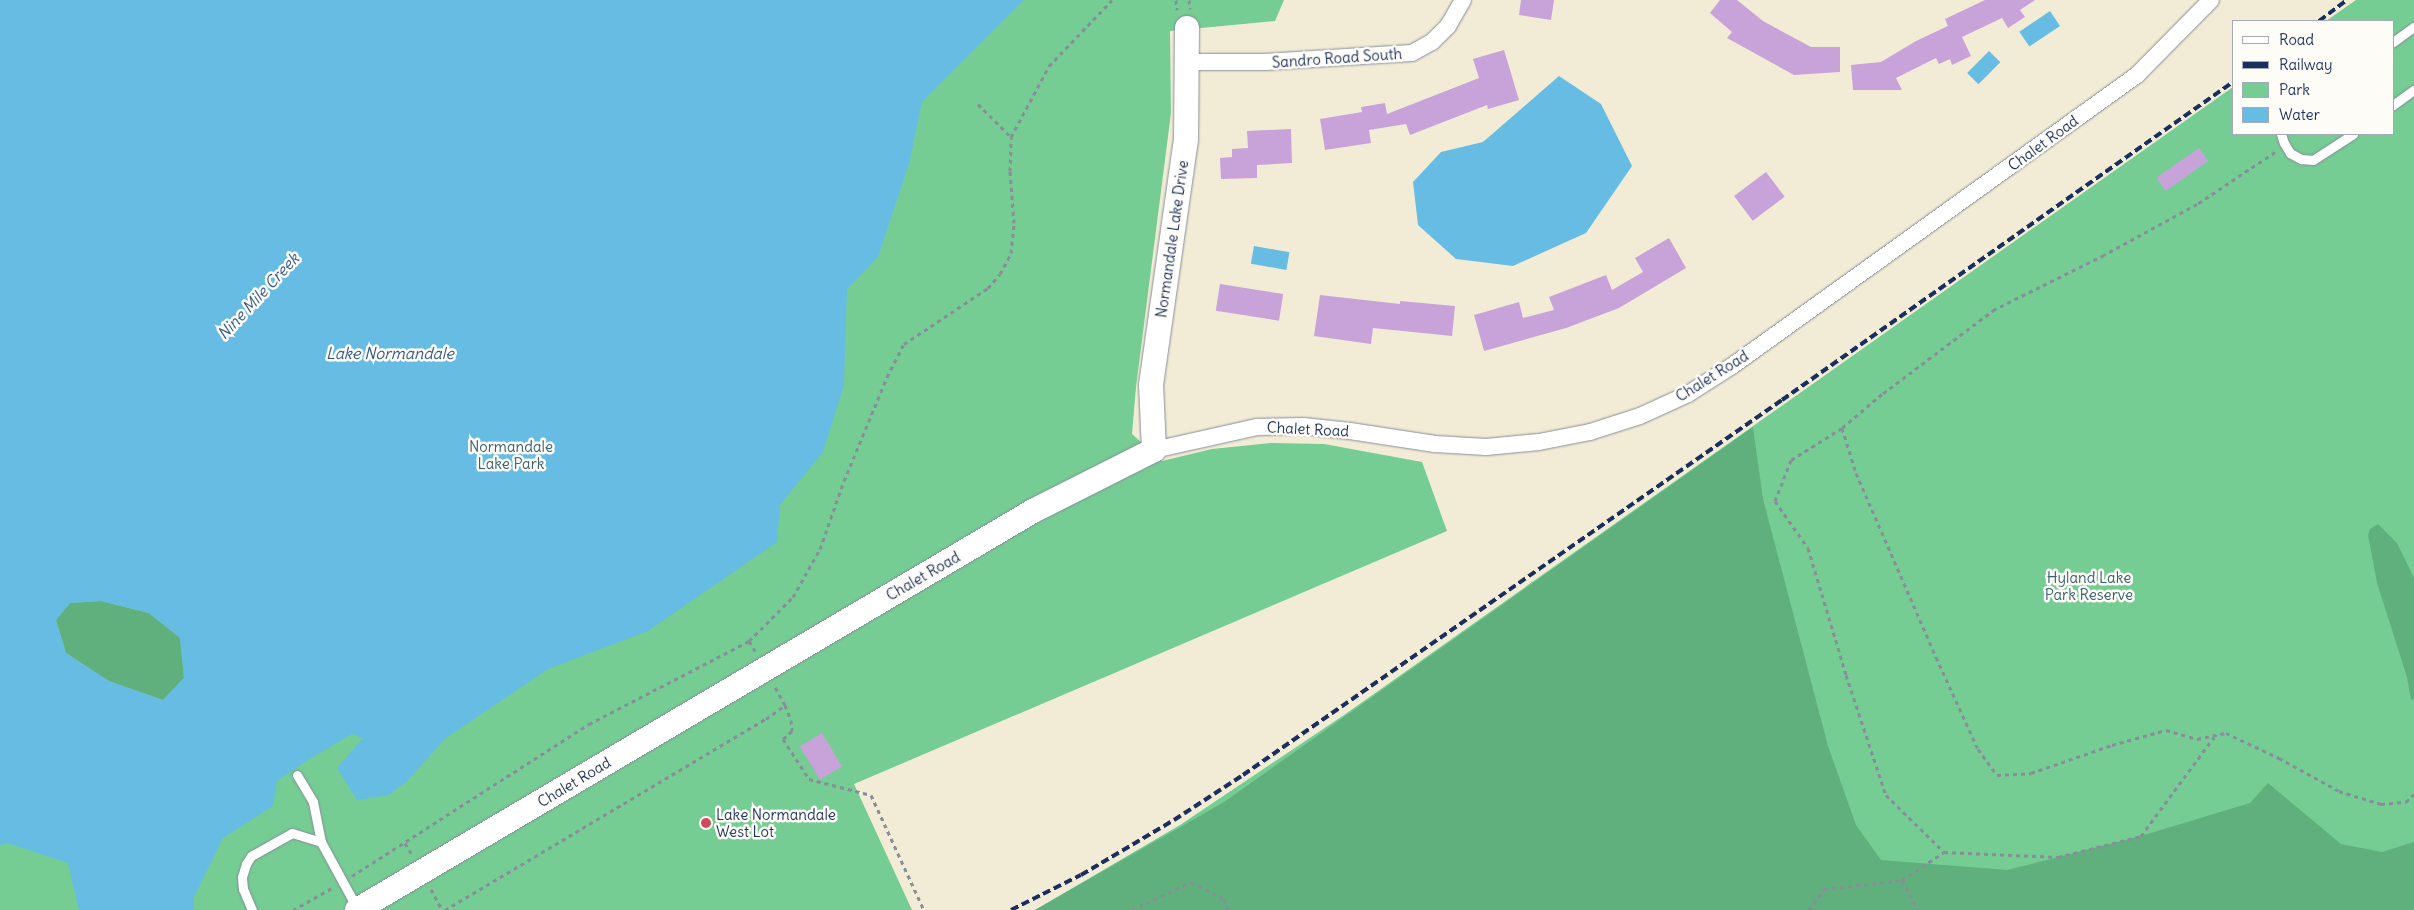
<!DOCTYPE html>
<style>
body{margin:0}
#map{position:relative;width:2414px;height:910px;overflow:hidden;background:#f2ecd6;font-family:Delius,sans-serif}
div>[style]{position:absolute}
.green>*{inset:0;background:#75cd93}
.forest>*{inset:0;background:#60b07d}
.water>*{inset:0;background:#67bce3;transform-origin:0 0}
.building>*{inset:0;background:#c7a3da;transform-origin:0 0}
.path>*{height:3px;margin-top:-1.5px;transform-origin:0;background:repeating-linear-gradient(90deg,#868e9a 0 4px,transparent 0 8px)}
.roads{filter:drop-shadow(0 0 1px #868e9a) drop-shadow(0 0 1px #868e9a)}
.lane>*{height:9px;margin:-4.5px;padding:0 4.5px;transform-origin:4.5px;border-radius:4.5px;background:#fff}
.street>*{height:16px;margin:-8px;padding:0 8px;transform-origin:8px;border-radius:8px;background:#fff}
.secondary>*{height:24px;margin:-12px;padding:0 12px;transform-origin:12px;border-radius:12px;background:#fff}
.rail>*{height:4px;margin-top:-2px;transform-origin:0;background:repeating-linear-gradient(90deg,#1b2f5e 0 8px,transparent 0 12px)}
.dots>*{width:14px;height:14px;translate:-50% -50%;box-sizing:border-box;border:2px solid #fdfcf7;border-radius:50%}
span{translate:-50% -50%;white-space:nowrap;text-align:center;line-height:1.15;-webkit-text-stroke:5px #fdfcf7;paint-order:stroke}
.street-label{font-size:15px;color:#1b2f5e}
.park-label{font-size:15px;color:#365e6e}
.poi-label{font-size:15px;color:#1b2f5e}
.left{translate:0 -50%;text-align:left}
.water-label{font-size:16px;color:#325986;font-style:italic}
.legend{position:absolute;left:2232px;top:20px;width:162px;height:115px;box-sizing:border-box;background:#fdfcf7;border:1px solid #a3aaba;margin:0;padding:6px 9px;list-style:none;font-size:15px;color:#1b2f5e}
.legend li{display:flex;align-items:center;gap:10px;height:25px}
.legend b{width:25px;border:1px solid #a3aaba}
</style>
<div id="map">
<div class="green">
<div style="clip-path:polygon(0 0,1284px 0,1275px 21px,1170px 31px,1171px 113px,1136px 387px,1132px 434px,1162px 461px,1212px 449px,1271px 443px,1324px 444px,1422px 462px,1447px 531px,854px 784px,912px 910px,0 910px)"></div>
<div style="clip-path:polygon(2356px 0,2414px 0,2414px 910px,1035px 910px,1180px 825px,1344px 715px,2233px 87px,2233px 134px,2393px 134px,2393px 21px,2326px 21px)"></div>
</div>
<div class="forest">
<div style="clip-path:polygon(1753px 427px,1763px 499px,1828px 746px,1856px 825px,1881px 860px,2007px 870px,2141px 836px,2250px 803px,2268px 783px,2341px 844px,2382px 852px,2414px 842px,2414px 910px,1035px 910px,1224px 802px)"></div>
<div style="clip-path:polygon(2378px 524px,2397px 543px,2414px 578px,2414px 699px,2411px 700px,2407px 677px,2377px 583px,2368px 535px,2370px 529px)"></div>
<div style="clip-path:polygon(101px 601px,149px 613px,180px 638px,184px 678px,163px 700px,109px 681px,66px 653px,56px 620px,70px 603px)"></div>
</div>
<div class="water">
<div style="clip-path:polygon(evenodd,0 0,1024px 0,922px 102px,909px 164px,878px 257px,847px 289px,844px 385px,823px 452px,780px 505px,777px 542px,648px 631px,548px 669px,446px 738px,407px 781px,389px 795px,357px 800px,337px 768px,363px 738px,352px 734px,308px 760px,277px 781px,273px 806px,223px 838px,194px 897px,194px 910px,79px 910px,68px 863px,7px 843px,0 845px,0 0,101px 601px,149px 613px,180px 638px,184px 678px,163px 700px,109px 681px,66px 653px,56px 620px,70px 603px,101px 601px)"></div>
<div style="left:2050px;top:11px;width:18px;height:37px;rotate:56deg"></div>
<div style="left:1989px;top:51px;width:16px;height:31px;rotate:45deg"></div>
<div style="clip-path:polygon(1559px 76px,1601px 104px,1632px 166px,1586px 233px,1513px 266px,1456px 259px,1418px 225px,1413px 182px,1441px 152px,1483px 142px)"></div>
<div style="left:1254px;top:246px;width:36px;height:18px;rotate:10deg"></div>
</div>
<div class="building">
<div style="clip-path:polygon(1521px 0,1554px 0,1551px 20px,1519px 15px)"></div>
<div style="clip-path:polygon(1720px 0,1737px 0,1763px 21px,1811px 47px,1840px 47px,1840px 72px,1794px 75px,1727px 38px,1732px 32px,1710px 13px)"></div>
<div style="clip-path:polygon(1985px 0,2035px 0,2020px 10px,2025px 17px,2008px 28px,2002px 18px,1962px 37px,1971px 56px,1952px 65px,1950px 59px,1939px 64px,1936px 58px,1896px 78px,1902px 90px,1853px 90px,1851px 65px,1881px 62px,1916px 41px,1948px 26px,1945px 19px)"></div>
<div style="clip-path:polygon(1504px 50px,1519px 100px,1488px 109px,1487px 105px,1410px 135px,1406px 124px,1369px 130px,1371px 143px,1325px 150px,1320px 119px,1362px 112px,1361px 107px,1385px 103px,1387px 114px,1479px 78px,1473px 59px)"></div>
<div style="clip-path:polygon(1291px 129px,1292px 163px,1257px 165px,1257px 178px,1221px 179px,1220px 158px,1232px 157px,1232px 149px,1248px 148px,1247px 131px)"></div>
<div style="left:2199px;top:148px;width:16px;height:52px;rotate:55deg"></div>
<div style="left:1766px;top:172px;width:31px;height:40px;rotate:53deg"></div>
<div style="clip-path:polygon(1669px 238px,1686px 268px,1619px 308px,1566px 328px,1484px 351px,1474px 315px,1519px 302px,1523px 318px,1554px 310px,1549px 297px,1606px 275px,1612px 290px,1643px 272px,1635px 258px)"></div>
<div style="left:1220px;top:284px;width:64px;height:27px;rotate:9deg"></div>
<div style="clip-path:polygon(1320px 295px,1400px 304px,1400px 301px,1455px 306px,1452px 336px,1373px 328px,1371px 344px,1314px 336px)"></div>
<div style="left:822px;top:733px;width:39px;height:26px;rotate:59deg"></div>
</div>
<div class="path">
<div style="left:1176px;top:0;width:10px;rotate:84deg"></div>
<div style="left:1189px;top:0;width:9px;rotate:84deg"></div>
<div style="left:978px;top:104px;width:47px;rotate:45deg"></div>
<div style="left:2275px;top:152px;width:94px;rotate:146.3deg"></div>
<div style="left:2197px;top:204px;width:106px;rotate:151.3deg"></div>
<div style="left:2104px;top:255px;width:122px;rotate:153.6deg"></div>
<div style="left:1995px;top:309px;width:141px;rotate:143deg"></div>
<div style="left:1882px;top:394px;width:52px;rotate:139.6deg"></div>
<div style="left:1842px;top:428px;width:47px;rotate:72.7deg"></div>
<div style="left:1856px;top:473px;width:201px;rotate:66.5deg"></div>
<div style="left:1936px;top:657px;width:101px;rotate:65.5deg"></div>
<div style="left:1978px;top:749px;width:32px;rotate:54deg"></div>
<div style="left:1997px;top:775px;width:34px;rotate:-3deg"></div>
<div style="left:2031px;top:773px;width:86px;rotate:-19.1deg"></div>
<div style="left:2112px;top:745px;width:56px;rotate:-15.5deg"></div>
<div style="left:2166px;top:730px;width:32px;rotate:16deg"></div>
<div style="left:2197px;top:739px;width:30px;rotate:-12deg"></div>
<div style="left:2226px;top:733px;width:59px;rotate:25.3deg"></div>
<div style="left:2279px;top:758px;width:68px;rotate:28.8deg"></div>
<div style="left:2339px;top:791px;width:44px;rotate:17.2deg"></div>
<div style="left:2381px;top:804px;width:25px;rotate:-5deg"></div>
<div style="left:2406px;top:802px;width:11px;rotate:-45deg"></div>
<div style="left:1842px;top:428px;width:60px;rotate:147.9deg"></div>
<div style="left:1791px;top:460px;width:44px;rotate:111.3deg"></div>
<div style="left:1775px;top:501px;width:57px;rotate:54.9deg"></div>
<div style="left:1808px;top:548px;width:133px;rotate:73.3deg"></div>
<div style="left:1846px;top:675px;width:126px;rotate:71.6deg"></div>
<div style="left:1886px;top:795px;width:81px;rotate:44.5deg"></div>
<div style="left:1944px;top:852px;width:114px;rotate:2.5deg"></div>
<div style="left:2058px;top:857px;width:86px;rotate:-14.2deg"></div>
<div style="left:2141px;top:836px;width:123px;rotate:-53.6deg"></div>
<div style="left:749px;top:641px;width:12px;rotate:59deg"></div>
<div style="left:785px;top:705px;width:16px;rotate:68deg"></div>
<div style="left:791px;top:720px;width:11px;rotate:85deg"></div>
<div style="left:792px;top:731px;width:12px;rotate:138deg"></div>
<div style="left:783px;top:739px;width:48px;rotate:57deg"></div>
<div style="left:809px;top:779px;width:64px;rotate:14.5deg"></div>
<div style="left:871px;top:795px;width:127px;rotate:65.3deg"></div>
<div style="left:405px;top:843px;width:12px;rotate:59deg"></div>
<div style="left:352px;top:876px;width:282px;rotate:-32.7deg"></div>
<div style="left:589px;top:724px;width:180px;rotate:-27.4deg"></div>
<div style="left:749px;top:641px;width:62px;rotate:-45deg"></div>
<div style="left:793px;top:597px;width:55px;rotate:-60.6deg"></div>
<div style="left:820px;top:549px;width:72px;rotate:-70.6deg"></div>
<div style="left:844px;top:481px;width:113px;rotate:-67.5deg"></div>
<div style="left:887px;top:377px;width:37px;rotate:-63deg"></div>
<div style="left:904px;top:344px;width:101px;rotate:-33.7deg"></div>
<div style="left:988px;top:288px;width:18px;rotate:-49deg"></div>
<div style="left:1000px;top:274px;width:24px;rotate:-62deg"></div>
<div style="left:1011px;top:253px;width:30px;rotate:-84deg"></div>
<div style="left:1014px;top:223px;width:52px;rotate:-94.4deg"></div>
<div style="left:1010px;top:171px;width:34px;rotate:-88deg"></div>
<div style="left:1011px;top:137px;width:81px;rotate:-61.8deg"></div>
<div style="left:1049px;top:66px;width:91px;rotate:-46.3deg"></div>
<div style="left:1902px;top:880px;width:34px;rotate:62deg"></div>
<div style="left:431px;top:889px;width:24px;rotate:62deg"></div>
<div style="left:293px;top:910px;width:45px;rotate:-29.4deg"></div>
<div style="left:445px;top:910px;width:374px;rotate:-30.8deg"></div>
<div style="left:766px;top:719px;width:24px;rotate:-36deg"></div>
<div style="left:785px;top:705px;width:21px;rotate:-119deg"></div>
<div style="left:1132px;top:910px;width:65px;rotate:-25.4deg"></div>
<div style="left:1191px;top:882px;width:37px;rotate:27deg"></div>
<div style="left:1224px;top:899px;width:12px;rotate:70deg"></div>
<div style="left:1809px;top:910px;width:26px;rotate:-54deg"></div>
<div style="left:1824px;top:889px;width:79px;rotate:-6.6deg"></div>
<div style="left:1902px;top:880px;width:50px;rotate:-33.7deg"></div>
</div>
<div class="roads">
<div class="lane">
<div style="left:2393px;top:42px;width:26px;rotate:-36deg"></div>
<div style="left:2393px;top:105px;width:26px;rotate:-36deg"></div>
<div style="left:2281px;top:134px;width:9px;rotate:72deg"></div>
<div style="left:2284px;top:143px;width:12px;rotate:59deg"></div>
<div style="left:2290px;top:153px;width:13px;rotate:29deg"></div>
<div style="left:2301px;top:159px;width:12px;rotate:5deg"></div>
<div style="left:2313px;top:160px;width:48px;rotate:-33deg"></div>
<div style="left:297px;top:775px;width:31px;rotate:59deg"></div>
<div style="left:313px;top:802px;width:41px;rotate:78.7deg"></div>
<div style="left:252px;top:910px;width:23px;rotate:-113deg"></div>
<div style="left:243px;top:889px;width:12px;rotate:-95deg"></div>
<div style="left:242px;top:877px;width:14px;rotate:-73deg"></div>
<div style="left:246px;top:864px;width:9px;rotate:-58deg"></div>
<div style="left:251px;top:856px;width:47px;rotate:-29.3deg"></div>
<div style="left:292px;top:833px;width:30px;rotate:17deg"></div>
<div style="left:321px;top:842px;width:77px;rotate:61.4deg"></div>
</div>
<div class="street">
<div style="left:1187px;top:62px;width:78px"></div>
<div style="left:1265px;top:62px;width:147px;rotate:-3.5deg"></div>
<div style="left:1412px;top:53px;width:23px;rotate:-29deg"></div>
<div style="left:1432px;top:42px;width:23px;rotate:-45deg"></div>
<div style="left:1448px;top:26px;width:30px;rotate:-60deg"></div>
<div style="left:1154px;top:450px;width:106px;rotate:-12.6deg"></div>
<div style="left:1257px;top:427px;width:46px;rotate:-1.2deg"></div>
<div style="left:1303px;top:426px;width:47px;rotate:6.1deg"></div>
<div style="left:1350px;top:431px;width:86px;rotate:8.7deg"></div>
<div style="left:1435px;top:444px;width:51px;rotate:3.4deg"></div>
<div style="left:1486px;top:447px;width:53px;rotate:-5.4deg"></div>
<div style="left:1539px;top:442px;width:52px;rotate:-11.1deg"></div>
<div style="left:1590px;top:432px;width:52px;rotate:-17.7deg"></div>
<div style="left:1640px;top:416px;width:53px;rotate:-24.6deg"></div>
<div style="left:1688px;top:394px;width:52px;rotate:-32.5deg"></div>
<div style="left:1732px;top:366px;width:499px;rotate:-35.7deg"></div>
<div style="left:2137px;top:75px;width:105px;rotate:-45.4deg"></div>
</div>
<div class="secondary">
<div style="left:357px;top:910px;width:785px;rotate:-30.55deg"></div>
<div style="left:1033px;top:511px;width:136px;rotate:-26.8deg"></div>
<div style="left:1154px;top:450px;width:65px;rotate:-92.6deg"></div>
<div style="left:1151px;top:385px;width:247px;rotate:-81.9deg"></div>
<div style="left:1186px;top:140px;width:112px;rotate:-89.5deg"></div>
</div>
</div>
<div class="rail">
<div style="left:2319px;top:21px;width:35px;rotate:-37deg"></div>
<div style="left:1011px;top:910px;width:78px;rotate:-26.6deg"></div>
<div style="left:1081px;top:875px;width:108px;rotate:-30.6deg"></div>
<div style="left:1174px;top:820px;width:82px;rotate:-33.1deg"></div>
<div style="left:1243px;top:775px;width:657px;rotate:-34.83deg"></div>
<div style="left:1782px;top:400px;width:552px;rotate:-35.19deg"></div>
</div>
<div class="dots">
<div style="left:706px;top:823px;background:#d1495b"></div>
</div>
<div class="street-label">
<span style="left:1337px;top:58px;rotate:-4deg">Sandro Road South</span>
<span style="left:2043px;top:143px;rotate:-36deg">Chalet Road</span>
<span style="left:1172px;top:239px;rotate:-82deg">Normandale Lake Drive</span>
<span style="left:1712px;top:376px;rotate:-32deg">Chalet Road</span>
<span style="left:1308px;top:429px;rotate:3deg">Chalet Road</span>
<span style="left:923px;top:576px;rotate:-30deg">Chalet Road</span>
<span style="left:574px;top:782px;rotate:-31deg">Chalet Road</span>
</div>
<div class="park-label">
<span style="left:511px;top:455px">Normandale<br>Lake Park</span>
<span style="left:2089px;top:586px">Hyland Lake<br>Park Reserve</span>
</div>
<div class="poi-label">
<span class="left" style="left:716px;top:823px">Lake Normandale<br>West Lot</span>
</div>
<div class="water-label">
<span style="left:258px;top:296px;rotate:-47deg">Nine Mile Creek</span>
<span style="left:390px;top:353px">Lake Normandale</span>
</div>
<ul class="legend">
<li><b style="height:6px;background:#fff"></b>Road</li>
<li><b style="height:6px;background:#1b2f5e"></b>Railway</li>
<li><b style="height:14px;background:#75cd93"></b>Park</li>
<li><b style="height:14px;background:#67bce3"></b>Water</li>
</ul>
</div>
